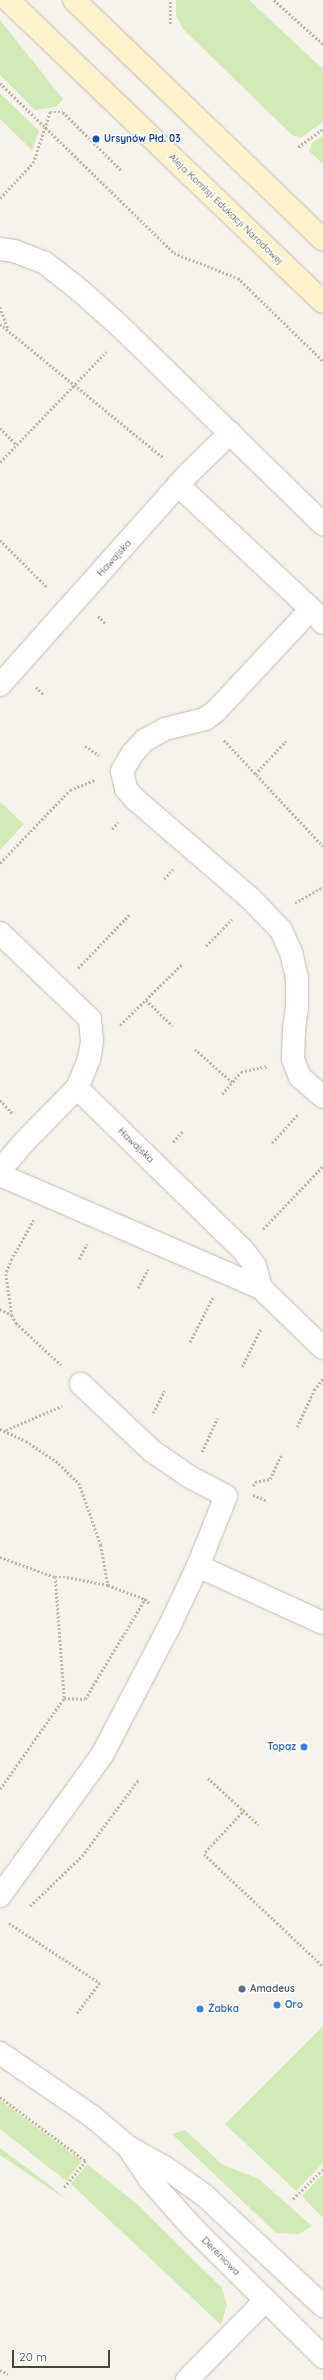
<!DOCTYPE html>
<meta charset="utf-8">
<style>
body{margin:0}
#map{position:relative;width:323px;height:2380px;overflow:hidden;background:#f6f3ec;font-family:Quicksand,sans-serif}
div>[style]{position:absolute}
.green>*{inset:0;background:#d2eab5}
.path>*{height:2.5px;margin-top:-1.25px;transform-origin:0;background:repeating-linear-gradient(90deg,#c4b79f 0 2px,transparent 0 4px)}
.roads{filter:drop-shadow(0 0 1px #c2bbae) drop-shadow(0 0 1px #c2bbae)}
.street>*{height:22px;margin:-11px;padding:0 11px;transform-origin:11px;border-radius:11px;background:#fff}
.secondary>*{height:22px;margin:-11px;padding:0 11px;transform-origin:11px;border-radius:11px;background:#fff3cd}
.dots>*{width:11px;height:11px;translate:-50% -50%;box-sizing:border-box;border:2px solid #fff;border-radius:50%}
span{translate:-50% -50%;white-space:nowrap;text-align:center;line-height:1.15;-webkit-text-stroke:3px #fff;paint-order:stroke}
.transit-label{font-size:10px;color:#164399;font-weight:700}
.left{translate:0 -50%;text-align:left}
.street-label{font-size:10px;color:#4b4439}
.shop-label{font-size:10px;color:#366cbe;font-weight:700}
.right{translate:-100% -50%;text-align:right}
.service-label{font-size:10px;color:#4e5e75;font-weight:700}
.scale{position:absolute;left:12px;top:2350px;width:98px;height:18px;box-sizing:border-box;border:2px solid #4b4439;border-top:0;padding-left:5px;font-size:12px;line-height:14px;white-space:nowrap;color:#4b4439;-webkit-text-stroke:3px #fff;paint-order:stroke}
</style>
<div id="map">
<div class="green">
<div style="clip-path:polygon(176px 0,249px 0,323px 69px,323px 122px,302px 137px,293px 136px,184px 30px,176px 16px)"></div>
<div style="clip-path:polygon(0 20px,63px 99px,56px 107px,35px 110px,0 75px)"></div>
<div style="clip-path:polygon(0 93px,39px 131px,32px 150px,0 119px)"></div>
<div style="clip-path:polygon(323px 136px,323px 164px,309px 151px,312px 143px)"></div>
<div style="clip-path:polygon(0 802px,24px 824px,0 850px)"></div>
<div style="clip-path:polygon(323px 2026px,323px 2163px,296px 2191px,225px 2124px)"></div>
<div style="clip-path:polygon(0 2100px,82px 2161px,66px 2181px,0 2129px)"></div>
<div style="clip-path:polygon(185px 2130px,223px 2165px,259px 2179px,312px 2226px,299px 2234px,276px 2233px,172px 2134px)"></div>
<div style="clip-path:polygon(0 2148px,52px 2187px,67px 2200px,0 2155px)"></div>
<div style="clip-path:polygon(87px 2164px,137px 2204px,222px 2288px,227px 2305px,221px 2325px,71px 2184px)"></div>
<div style="clip-path:polygon(321px 2176px,323px 2176px,323px 2218px,302px 2196px)"></div>
</div>
<div class="path">
<div style="left:274px;top:0;width:66px;rotate:41.9deg"></div>
<div style="left:170px;top:24px;width:24px;rotate:-90deg"></div>
<div style="left:0;top:83px;width:243px;rotate:44.3deg"></div>
<div style="left:174px;top:253px;width:69px;rotate:21.3deg"></div>
<div style="left:238px;top:278px;width:119px;rotate:44.3deg"></div>
<div style="left:298px;top:147px;width:31px;rotate:-36deg"></div>
<div style="left:0;top:198px;width:48px;rotate:-46.7deg"></div>
<div style="left:33px;top:163px;width:54px;rotate:-71.6deg"></div>
<div style="left:50px;top:112px;width:13px"></div>
<div style="left:63px;top:112px;width:82px;rotate:45deg"></div>
<div style="left:0;top:307px;width:23px;rotate:70deg"></div>
<div style="left:0;top:324px;width:212px;rotate:39.3deg"></div>
<div style="left:0;top:428px;width:24px;rotate:45deg"></div>
<div style="left:0;top:462px;width:153px;rotate:-46.1deg"></div>
<div style="left:0;top:540px;width:68px;rotate:45deg"></div>
<div style="left:98px;top:616px;width:11px;rotate:45deg"></div>
<div style="left:36px;top:687px;width:10px;rotate:45deg"></div>
<div style="left:224px;top:740px;width:145px;rotate:47deg"></div>
<div style="left:85px;top:746px;width:17px;rotate:33deg"></div>
<div style="left:255px;top:774px;width:45px;rotate:-46.8deg"></div>
<div style="left:112px;top:829px;width:9px;rotate:-49deg"></div>
<div style="left:0;top:863px;width:101px;rotate:-46.2deg"></div>
<div style="left:70px;top:790px;width:27px;rotate:-22deg"></div>
<div style="left:164px;top:879px;width:13px;rotate:-48deg"></div>
<div style="left:295px;top:903px;width:32px;rotate:-30deg"></div>
<div style="left:206px;top:946px;width:37px;rotate:-46deg"></div>
<div style="left:78px;top:968px;width:74px;rotate:-46.1deg"></div>
<div style="left:146px;top:1000px;width:37px;rotate:44deg"></div>
<div style="left:120px;top:1025px;width:86px;rotate:-44.5deg"></div>
<div style="left:195px;top:1049px;width:50px;rotate:41.7deg"></div>
<div style="left:222px;top:1094px;width:29px;rotate:-49deg"></div>
<div style="left:241px;top:1072px;width:27px;rotate:-13deg"></div>
<div style="left:0;top:1100px;width:18px;rotate:47deg"></div>
<div style="left:173px;top:1142px;width:15px;rotate:-48deg"></div>
<div style="left:272px;top:1143px;width:39px;rotate:-48deg"></div>
<div style="left:34px;top:1220px;width:45px;rotate:119.4deg"></div>
<div style="left:12px;top:1259px;width:16px;rotate:112deg"></div>
<div style="left:6px;top:1274px;width:41px;rotate:81.7deg"></div>
<div style="left:12px;top:1315px;width:9px;rotate:63deg"></div>
<div style="left:16px;top:1323px;width:62px;rotate:43deg"></div>
<div style="left:263px;top:1229px;width:87px;rotate:-46.4deg"></div>
<div style="left:79px;top:1259px;width:17px;rotate:-62deg"></div>
<div style="left:138px;top:1288px;width:21px;rotate:-62deg"></div>
<div style="left:0;top:1309px;width:13px;rotate:27deg"></div>
<div style="left:190px;top:1342px;width:51px;rotate:-62.9deg"></div>
<div style="left:242px;top:1367px;width:43px;rotate:-64deg"></div>
<div style="left:153px;top:1413px;width:25px;rotate:-63deg"></div>
<div style="left:297px;top:1427px;width:41px;rotate:-65.3deg"></div>
<div style="left:314px;top:1390px;width:14px;rotate:-51deg"></div>
<div style="left:0;top:1429px;width:29px;rotate:25deg"></div>
<div style="left:26px;top:1441px;width:36px;rotate:34deg"></div>
<div style="left:56px;top:1461px;width:32px;rotate:44deg"></div>
<div style="left:79px;top:1483px;width:66px;rotate:70.5deg"></div>
<div style="left:101px;top:1545px;width:41px;rotate:80.1deg"></div>
<div style="left:6px;top:1430px;width:61px;rotate:-23.2deg"></div>
<div style="left:202px;top:1452px;width:37px;rotate:-66deg"></div>
<div style="left:253px;top:1486px;width:4px;rotate:-63deg"></div>
<div style="left:255px;top:1482px;width:15px;rotate:-11deg"></div>
<div style="left:270px;top:1479px;width:26px;rotate:-65deg"></div>
<div style="left:253px;top:1495px;width:14px;rotate:21deg"></div>
<div style="left:0;top:1557px;width:59px;rotate:20deg"></div>
<div style="left:55px;top:1577px;width:12px"></div>
<div style="left:67px;top:1577px;width:42px;rotate:11deg"></div>
<div style="left:108px;top:1585px;width:40px;rotate:21deg"></div>
<div style="left:145px;top:1599px;width:6px;rotate:45deg"></div>
<div style="left:64px;top:1698px;width:21px;rotate:3deg"></div>
<div style="left:85px;top:1699px;width:117px;rotate:-59deg"></div>
<div style="left:208px;top:1778px;width:69px;rotate:42.7deg"></div>
<div style="left:0;top:1789px;width:111px;rotate:-54.9deg"></div>
<div style="left:64px;top:1698px;width:121px;rotate:-94.3deg"></div>
<div style="left:245px;top:1810px;width:60px;rotate:133deg"></div>
<div style="left:204px;top:1854px;width:163px;rotate:43.3deg"></div>
<div style="left:30px;top:1906px;width:72px;rotate:-43.9deg"></div>
<div style="left:82px;top:1856px;width:96px;rotate:-53.5deg"></div>
<div style="left:9px;top:1923px;width:109px;rotate:33.4deg"></div>
<div style="left:100px;top:1983px;width:39px;rotate:127deg"></div>
<div style="left:0;top:2097px;width:107px;rotate:36.7deg"></div>
<div style="left:86px;top:2161px;width:35px;rotate:129deg"></div>
<div style="left:293px;top:2199px;width:42px;rotate:-45deg"></div>
<div style="left:0;top:2370px;width:9px;rotate:27deg"></div>
</div>
<div class="roads">
<div class="street">
<div style="left:0;top:249px;width:14px;rotate:8deg"></div>
<div style="left:14px;top:251px;width:33px;rotate:21deg"></div>
<div style="left:45px;top:263px;width:47px;rotate:38.1deg"></div>
<div style="left:82px;top:292px;width:58px;rotate:42.2deg"></div>
<div style="left:125px;top:331px;width:277px;rotate:44.3deg"></div>
<div style="left:178px;top:485px;width:182px;rotate:43deg"></div>
<div style="left:311px;top:609px;width:18px;rotate:49deg"></div>
<div style="left:311px;top:609px;width:139px;rotate:133deg"></div>
<div style="left:216px;top:711px;width:14px;rotate:144deg"></div>
<div style="left:205px;top:719px;width:41px;rotate:166deg"></div>
<div style="left:165px;top:729px;width:23px;rotate:151deg"></div>
<div style="left:145px;top:740px;width:19px;rotate:133deg"></div>
<div style="left:132px;top:754px;width:20px;rotate:120deg"></div>
<div style="left:122px;top:771px;width:18px;rotate:77deg"></div>
<div style="left:126px;top:789px;width:15px;rotate:48deg"></div>
<div style="left:136px;top:800px;width:150px;rotate:40.7deg"></div>
<div style="left:250px;top:898px;width:45px;rotate:45.9deg"></div>
<div style="left:281px;top:930px;width:24px;rotate:66deg"></div>
<div style="left:291px;top:952px;width:28px;rotate:77deg"></div>
<div style="left:297px;top:979px;width:27px;rotate:90deg"></div>
<div style="left:297px;top:1006px;width:25px;rotate:97deg"></div>
<div style="left:294px;top:1031px;width:28px;rotate:92deg"></div>
<div style="left:293px;top:1059px;width:19px;rotate:69deg"></div>
<div style="left:300px;top:1077px;width:30px;rotate:41deg"></div>
<div style="left:0;top:685px;width:280px;rotate:-48.3deg"></div>
<div style="left:186px;top:476px;width:62px;rotate:-44.3deg"></div>
<div style="left:0;top:933px;width:124px;rotate:43.7deg"></div>
<div style="left:90px;top:1019px;width:22px;rotate:85deg"></div>
<div style="left:92px;top:1041px;width:18px;rotate:99deg"></div>
<div style="left:89px;top:1059px;width:31px;rotate:112deg"></div>
<div style="left:77px;top:1088px;width:232px;rotate:44.3deg"></div>
<div style="left:243px;top:1250px;width:20px;rotate:53deg"></div>
<div style="left:255px;top:1266px;width:23px;rotate:75deg"></div>
<div style="left:261px;top:1288px;width:86px;rotate:44.1deg"></div>
<div style="left:0;top:1170px;width:38px;rotate:-49deg"></div>
<div style="left:25px;top:1141px;width:74px;rotate:-45.5deg"></div>
<div style="left:0;top:1175px;width:284px;rotate:23.4deg"></div>
<div style="left:198px;top:1566px;width:137px;rotate:24.5deg"></div>
<div style="left:0;top:1896px;width:174px;rotate:-54.1deg"></div>
<div style="left:102px;top:1755px;width:144px;rotate:-62.4deg"></div>
<div style="left:169px;top:1627px;width:68px;rotate:-64.6deg"></div>
<div style="left:198px;top:1566px;width:75px;rotate:-68.2deg"></div>
<div style="left:226px;top:1496px;width:41px;rotate:-152.2deg"></div>
<div style="left:190px;top:1477px;width:46px;rotate:-145.6deg"></div>
<div style="left:152px;top:1451px;width:98px;rotate:-136.7deg"></div>
<div style="left:0;top:2053px;width:113px;rotate:34.5deg"></div>
<div style="left:93px;top:2117px;width:46px;rotate:40.6deg"></div>
<div style="left:128px;top:2147px;width:43px;rotate:28.9deg"></div>
<div style="left:166px;top:2168px;width:47px;rotate:35.4deg"></div>
<div style="left:204px;top:2195px;width:163px;rotate:43deg"></div>
<div style="left:130px;top:2150px;width:37px;rotate:56deg"></div>
<div style="left:151px;top:2181px;width:60px;rotate:48.4deg"></div>
<div style="left:191px;top:2226px;width:186px;rotate:44.8deg"></div>
<div style="left:187px;top:2380px;width:111px;rotate:-45.4deg"></div>
</div>
<div class="secondary">
<div style="left:8px;top:0;width:436px;rotate:43.8deg"></div>
<div style="left:74px;top:0;width:346px;rotate:43.9deg"></div>
</div>
</div>
<div class="dots">
<div style="left:96px;top:139px;background:#1a4fb4"></div>
<div style="left:304px;top:1747px;background:#3f7fe0"></div>
<div style="left:242px;top:1989px;background:#5c6f8a"></div>
<div style="left:277px;top:2005px;background:#3f7fe0"></div>
<div style="left:200px;top:2009px;background:#3f7fe0"></div>
</div>
<div class="transit-label">
<span class="left" style="left:104px;top:139px">Ursynów Płd. 03</span>
</div>
<div class="street-label">
<span style="left:226px;top:209px;rotate:44deg">Aleja Komisji Edukacji Narodowej</span>
<span style="left:114px;top:558px;rotate:-48deg">Hawajska</span>
<span style="left:136px;top:1145px;rotate:44deg">Hawajska</span>
<span style="left:221px;top:2256px;rotate:45deg">Dereniowa</span>
</div>
<div class="shop-label">
<span class="right" style="left:296px;top:1747px">Topaz</span>
<span class="left" style="left:285px;top:2005px">Oro</span>
<span class="left" style="left:208px;top:2009px">Żabka</span>
</div>
<div class="service-label">
<span class="left" style="left:250px;top:1989px">Amadeus</span>
</div>
<div class="scale">20 m</div>
</div>
